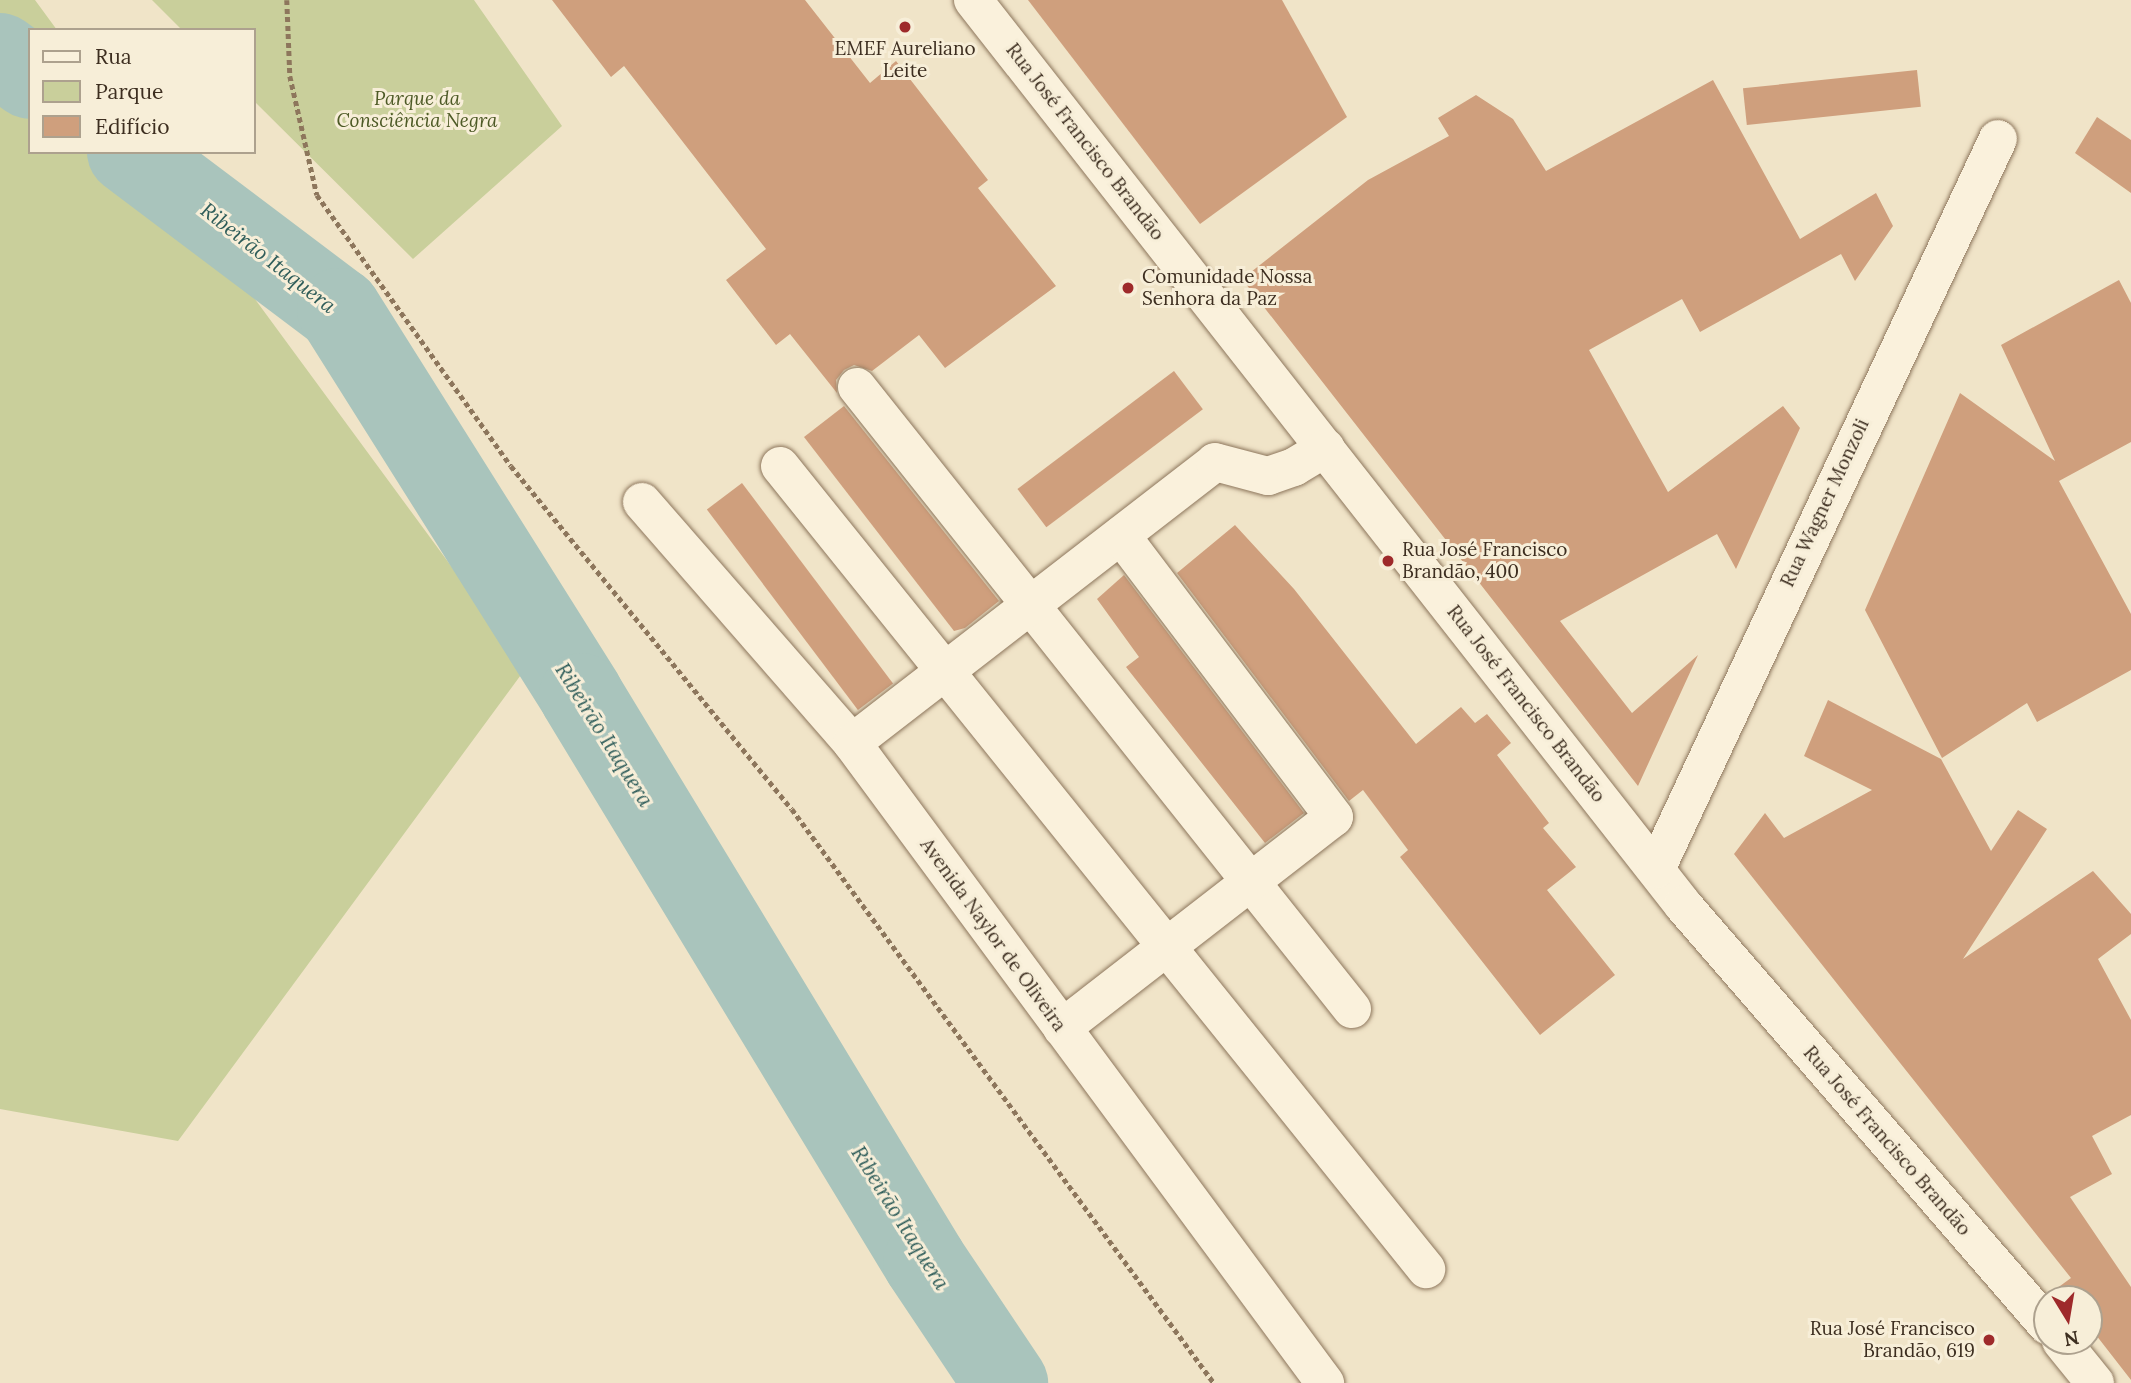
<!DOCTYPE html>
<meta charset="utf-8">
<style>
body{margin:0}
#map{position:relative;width:2131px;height:1383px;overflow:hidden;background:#f0e4c8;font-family:Lora,serif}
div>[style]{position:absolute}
.green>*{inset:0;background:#c9cf9b}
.river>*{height:84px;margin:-42px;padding:0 42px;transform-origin:42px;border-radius:42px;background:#a9c4bc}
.building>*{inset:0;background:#cf9f7d;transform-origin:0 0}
.path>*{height:4.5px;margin-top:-2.25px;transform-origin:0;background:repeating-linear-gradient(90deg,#8d765c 0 5px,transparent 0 8.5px)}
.roads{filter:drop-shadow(0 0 2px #8d765c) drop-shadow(0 0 2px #8d765c)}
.minor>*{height:38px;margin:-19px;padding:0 19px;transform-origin:19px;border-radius:19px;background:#faf1dc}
.dots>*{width:19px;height:19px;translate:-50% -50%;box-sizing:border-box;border:4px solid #f7eed8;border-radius:50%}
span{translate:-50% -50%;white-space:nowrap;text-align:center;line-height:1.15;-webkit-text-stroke:6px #f7eed8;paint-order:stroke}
.poi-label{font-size:19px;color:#3d2e20}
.left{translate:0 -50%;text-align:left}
.right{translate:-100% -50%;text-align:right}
.park-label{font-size:19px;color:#4d5a26;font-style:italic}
.street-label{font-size:19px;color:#3d2e20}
.water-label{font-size:21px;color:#2f5d5a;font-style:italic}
.legend{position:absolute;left:28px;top:28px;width:228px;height:126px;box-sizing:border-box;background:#f7eed8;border:2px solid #ada18e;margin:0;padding:9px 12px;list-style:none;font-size:21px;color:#3d2e20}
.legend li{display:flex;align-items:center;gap:14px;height:35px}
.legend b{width:35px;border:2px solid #ada18e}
.north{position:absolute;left:2033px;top:1285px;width:70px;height:70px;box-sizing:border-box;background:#f7eed8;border:2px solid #ada18e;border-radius:50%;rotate:169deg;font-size:19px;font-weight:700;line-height:28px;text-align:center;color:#3d2e20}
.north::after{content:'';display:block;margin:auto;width:24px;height:32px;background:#9e2a2b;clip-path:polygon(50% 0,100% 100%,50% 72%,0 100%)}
</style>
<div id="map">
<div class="green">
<div style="clip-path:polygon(0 0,35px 0,57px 30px,30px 30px,30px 152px,147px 152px,526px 668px,178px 1141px,0 1109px)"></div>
<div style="clip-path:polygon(152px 0,474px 0,562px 126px,413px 259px,254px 101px,254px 30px,182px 30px)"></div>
</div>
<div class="river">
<div style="left:0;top:55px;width:37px;rotate:36deg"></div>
<div style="left:129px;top:152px;width:263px;rotate:37deg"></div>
<div style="left:339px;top:310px;width:455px;rotate:57.8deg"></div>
<div style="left:581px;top:695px;width:663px;rotate:58.75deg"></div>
<div style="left:925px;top:1262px;width:146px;rotate:56.2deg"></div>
</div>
<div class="building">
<div style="clip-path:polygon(552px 0,805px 0,870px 83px,896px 61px,988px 180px,978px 188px,1056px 286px,945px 368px,919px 335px,872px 371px,854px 365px,844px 370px,836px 380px,837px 393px,790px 334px,776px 345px,726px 280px,766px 249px,624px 66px,611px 77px)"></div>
<div style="clip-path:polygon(1028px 0,1282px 0,1347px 117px,1200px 224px)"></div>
<div style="left:1917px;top:70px;width:37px;height:175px;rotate:84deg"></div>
<div style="clip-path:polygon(1713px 80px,1800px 239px,1876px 193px,1893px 226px,1855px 281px,1841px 254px,1700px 332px,1682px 299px,1589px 350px,1668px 492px,1783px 406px,1800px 428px,1736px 569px,1717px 534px,1560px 621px,1632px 713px,1698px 655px,1638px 786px,1242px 279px,1368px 180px,1449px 136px,1438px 118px,1476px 95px,1513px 119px,1546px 171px)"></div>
<div style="clip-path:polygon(2097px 117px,2131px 140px,2131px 193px,2075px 153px)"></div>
<div style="clip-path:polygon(2119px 280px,2131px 303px,2131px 442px,2059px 481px,2131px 614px,2131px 670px,2037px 722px,2027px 703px,1942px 758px,1865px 610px,1960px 393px,2055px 461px,2001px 345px)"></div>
<div style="left:1174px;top:371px;width:48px;height:196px;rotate:53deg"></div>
<div style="clip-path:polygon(844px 406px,999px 601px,965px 628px,954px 631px,804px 437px)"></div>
<div style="left:742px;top:483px;width:251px;height:44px;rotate:53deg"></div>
<div style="clip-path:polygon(1235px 525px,1294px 589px,1416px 744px,1461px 707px,1475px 723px,1487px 714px,1511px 743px,1497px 755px,1549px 823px,1543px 828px,1576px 867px,1547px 890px,1615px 975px,1540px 1035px,1400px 857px,1408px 850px,1363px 790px,1349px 801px,1177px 573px)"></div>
<div style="clip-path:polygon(1124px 575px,1304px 813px,1265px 843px,1126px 667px,1139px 657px,1097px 599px)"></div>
<div style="clip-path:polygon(1828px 700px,1941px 759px,1991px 851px,2018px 810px,2047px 829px,1963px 959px,2093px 871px,2131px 914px,2131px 934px,2098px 959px,2131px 1020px,2131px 1115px,2092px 1136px,2112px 1174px,2070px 1197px,2131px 1287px,2131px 1380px,2089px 1326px,2089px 1299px,2053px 1299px,2049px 1294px,2071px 1278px,1734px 854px,1765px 813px,1784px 838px,1872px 790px,1804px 756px)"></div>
</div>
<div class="path">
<div style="left:287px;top:0;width:76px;rotate:87.7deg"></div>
<div style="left:290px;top:76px;width:122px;rotate:77.2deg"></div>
<div style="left:317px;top:195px;width:333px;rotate:54.4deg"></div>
<div style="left:511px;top:466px;width:443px;rotate:50.7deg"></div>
<div style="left:792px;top:809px;width:712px;rotate:53.68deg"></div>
</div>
<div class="roads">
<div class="minor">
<div style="left:973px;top:0;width:1150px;rotate:51.88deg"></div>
<div style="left:1683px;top:905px;width:556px;rotate:49.09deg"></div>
<div style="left:857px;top:387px;width:795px;rotate:51.49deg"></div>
<div style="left:780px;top:466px;width:1031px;rotate:51.18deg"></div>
<div style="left:642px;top:502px;width:320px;rotate:48.9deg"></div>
<div style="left:852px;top:743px;width:796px;rotate:53.53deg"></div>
<div style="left:852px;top:743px;width:459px;rotate:-37.7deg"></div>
<div style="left:1215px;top:462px;width:55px;rotate:14.8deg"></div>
<div style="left:1268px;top:476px;width:28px;rotate:-19deg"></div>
<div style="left:1294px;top:467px;width:37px;rotate:-31deg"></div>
<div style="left:1656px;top:869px;width:806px;rotate:-64.9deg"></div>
<div style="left:1062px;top:1028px;width:344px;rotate:-37.8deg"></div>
<div style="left:1334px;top:817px;width:353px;rotate:-127.1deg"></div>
<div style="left:2061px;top:1341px;width:54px;rotate:51deg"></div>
</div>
</div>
<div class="dots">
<div style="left:905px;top:27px;background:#9e2a2b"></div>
<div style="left:1128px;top:288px;background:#9e2a2b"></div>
<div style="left:1388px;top:561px;background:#9e2a2b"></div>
<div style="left:1989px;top:1340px;background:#9e2a2b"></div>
</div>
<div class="poi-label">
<span style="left:905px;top:60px">EMEF Aureliano<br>Leite</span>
<span class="left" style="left:1142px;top:288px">Comunidade Nossa<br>Senhora da Paz</span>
<span class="left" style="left:1402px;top:561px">Rua José Francisco<br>Brandão, 400</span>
<span class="right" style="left:1975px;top:1340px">Rua José Francisco<br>Brandão, 619</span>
</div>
<div class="park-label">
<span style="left:417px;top:110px">Parque da<br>Consciência Negra</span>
</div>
<div class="street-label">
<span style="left:1085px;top:142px;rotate:52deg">Rua José Francisco Brandão</span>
<span style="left:1825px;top:503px;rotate:-65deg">Rua Wagner Monzoli</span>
<span style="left:1526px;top:704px;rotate:52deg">Rua José Francisco Brandão</span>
<span style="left:993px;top:935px;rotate:54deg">Avenida Naylor de Oliveira</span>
<span style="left:1887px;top:1141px;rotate:49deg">Rua José Francisco Brandão</span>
</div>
<div class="water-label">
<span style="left:268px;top:258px;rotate:38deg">Ribeirão Itaquera</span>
<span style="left:604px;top:735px;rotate:58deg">Ribeirão Itaquera</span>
<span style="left:900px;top:1218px;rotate:58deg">Ribeirão Itaquera</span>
</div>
<ul class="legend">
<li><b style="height:9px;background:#faf1dc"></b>Rua</li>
<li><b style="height:19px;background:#c9cf9b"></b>Parque</li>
<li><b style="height:19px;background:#cf9f7d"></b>Edifício</li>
</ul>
<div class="north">N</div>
</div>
